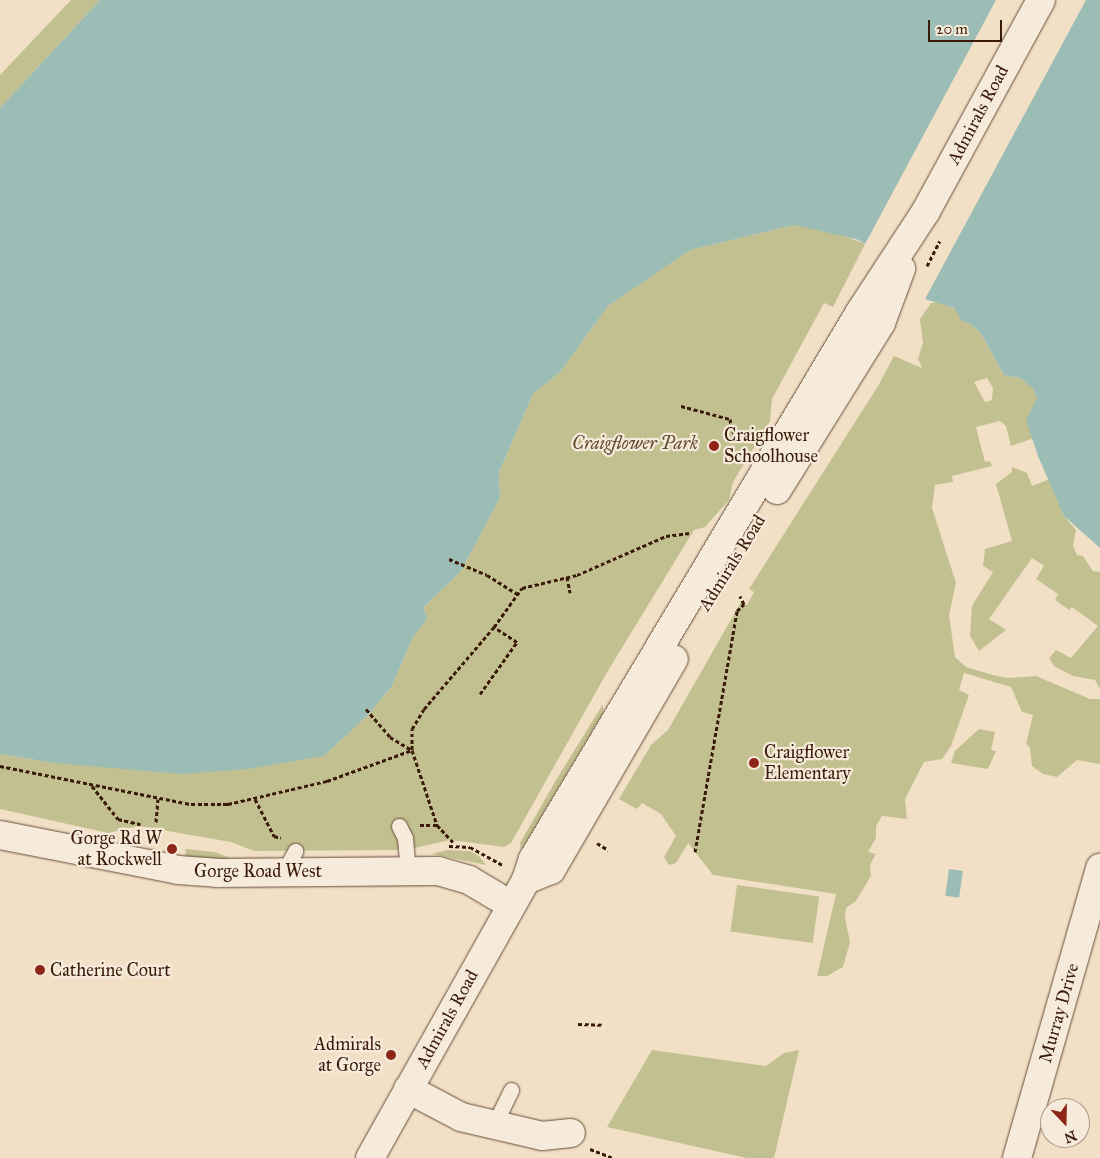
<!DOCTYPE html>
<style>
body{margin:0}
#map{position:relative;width:1100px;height:1158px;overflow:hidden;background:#f1e0c6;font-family:"IM FELL Great Primer",serif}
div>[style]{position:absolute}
.green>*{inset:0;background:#c2c090;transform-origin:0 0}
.water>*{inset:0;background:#9bbdb5;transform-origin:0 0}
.pier>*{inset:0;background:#f1e0c6}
.path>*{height:3px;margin-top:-1.5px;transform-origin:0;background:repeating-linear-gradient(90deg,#3a1a08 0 4px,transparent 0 6.5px)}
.roads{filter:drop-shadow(0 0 1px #684c38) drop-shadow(0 0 1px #684c38)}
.service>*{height:15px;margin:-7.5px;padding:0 7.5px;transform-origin:7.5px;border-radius:7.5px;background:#f6ebda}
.minor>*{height:28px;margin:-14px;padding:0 14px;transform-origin:14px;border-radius:14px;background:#f6ebda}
.secondary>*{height:28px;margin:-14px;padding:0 14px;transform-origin:14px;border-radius:14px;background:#f6ebda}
.dots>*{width:14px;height:14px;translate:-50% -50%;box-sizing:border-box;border:2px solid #f6ebda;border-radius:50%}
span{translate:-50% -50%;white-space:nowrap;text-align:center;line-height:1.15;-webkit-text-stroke:4.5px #f6ebda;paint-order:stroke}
.street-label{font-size:18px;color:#3a1a08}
.poi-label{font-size:18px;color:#3a1a08}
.left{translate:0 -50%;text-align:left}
.right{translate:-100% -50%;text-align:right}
.park-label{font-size:18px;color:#634c31;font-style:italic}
.north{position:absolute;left:1040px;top:1098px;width:50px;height:50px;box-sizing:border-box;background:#f6ebda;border:1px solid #ab9786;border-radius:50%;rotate:159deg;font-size:14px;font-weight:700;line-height:20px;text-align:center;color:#3a1a08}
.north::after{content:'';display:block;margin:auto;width:18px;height:22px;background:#8f2418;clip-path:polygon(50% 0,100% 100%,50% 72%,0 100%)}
.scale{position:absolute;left:928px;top:20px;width:74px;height:22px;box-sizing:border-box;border:2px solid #3a1a08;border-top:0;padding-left:6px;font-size:15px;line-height:18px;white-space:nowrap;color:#3a1a08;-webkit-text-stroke:4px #f6ebda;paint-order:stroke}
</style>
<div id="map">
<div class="green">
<div style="clip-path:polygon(71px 0,100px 0,0 108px,0 75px)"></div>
<div style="clip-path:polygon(794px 225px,832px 231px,865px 244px,833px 307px,824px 303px,772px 399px,770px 421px,733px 482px,729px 500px,705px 527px,694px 530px,606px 674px,511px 843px,504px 847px,450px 840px,406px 850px,254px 851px,231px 842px,139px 826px,108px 833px,0 809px,0 754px,54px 763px,324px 756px,369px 714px,392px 686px,413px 637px,427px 619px,424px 607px,461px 571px,500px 498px,499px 472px,533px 394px,560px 372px,608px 306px,690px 250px)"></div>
<div style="clip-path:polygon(evenodd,940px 302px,955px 309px,962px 321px,969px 323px,980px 332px,1004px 375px,1020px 378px,1033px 389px,1037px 398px,1040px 436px,1011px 446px,1006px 426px,1000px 421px,976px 427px,985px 462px,990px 461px,992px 466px,952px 476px,953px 482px,935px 485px,932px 508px,956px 583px,949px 615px,955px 657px,966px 667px,993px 675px,1007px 678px,1036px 676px,1090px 699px,1100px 699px,1100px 689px,1095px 680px,1073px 676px,1054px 666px,1049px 658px,1056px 650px,1071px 658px,1098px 626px,1072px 607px,1069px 610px,1055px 600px,1058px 594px,1036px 579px,1044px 566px,1032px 558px,989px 619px,1006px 630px,979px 651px,970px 636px,972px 606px,993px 572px,983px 566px,985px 549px,1012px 541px,996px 484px,1012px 472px,1012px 467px,1027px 473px,1032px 486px,1050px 479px,1064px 516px,1076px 530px,1073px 546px,1077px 555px,1083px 556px,1093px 571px,1100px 572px,1100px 764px,1077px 760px,1057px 777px,1043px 774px,1032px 766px,1030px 748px,1026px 744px,1033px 715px,1022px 712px,1011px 687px,964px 673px,959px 690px,969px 695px,951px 746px,942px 759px,924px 762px,905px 799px,907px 819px,882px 816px,876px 826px,876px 838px,868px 852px,876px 854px,870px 865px,871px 876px,856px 901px,846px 908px,845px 918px,850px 942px,843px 967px,827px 976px,817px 976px,836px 894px,713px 875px,688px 843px,676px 863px,669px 865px,664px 857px,676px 836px,661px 814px,642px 803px,637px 809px,619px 799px,651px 745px,668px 730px,741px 602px,747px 605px,754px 592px,749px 589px,878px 386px,894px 356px,922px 368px,918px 359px,923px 343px,920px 319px,931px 303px,940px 302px,987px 378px,993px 388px,992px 400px,985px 402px,974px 382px,987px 378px)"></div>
<div style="clip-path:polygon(603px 704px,603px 713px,521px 850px,520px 843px,556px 780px)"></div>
<div style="clip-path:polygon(979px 729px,995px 732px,991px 750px,996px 751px,988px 769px,951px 763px,955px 751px)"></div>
<div style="clip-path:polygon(186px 849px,215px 852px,232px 859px,185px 859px)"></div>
<div style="clip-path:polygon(447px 850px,470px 851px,479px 856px,486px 865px,432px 854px)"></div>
<div style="left:737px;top:885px;width:83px;height:47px;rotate:8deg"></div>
<div style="clip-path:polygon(652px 1050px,766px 1066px,784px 1053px,799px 1050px,774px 1158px,747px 1158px,607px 1127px)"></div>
</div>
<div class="water">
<div style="clip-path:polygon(100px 0,1100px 0,1100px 548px,1064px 516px,1038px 456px,1026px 420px,1037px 398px,1033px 389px,1020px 378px,1004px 375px,980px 332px,969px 323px,962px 321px,954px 308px,925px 299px,882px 253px,856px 239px,794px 225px,690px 250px,608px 306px,560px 372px,533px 394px,499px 472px,500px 498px,461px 571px,424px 607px,427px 619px,413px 637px,392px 686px,369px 714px,324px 756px,248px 769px,182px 774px,54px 763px,0 754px,0 108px)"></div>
<div style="left:949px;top:869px;width:14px;height:27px;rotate:8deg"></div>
</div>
<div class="pier">
<div style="clip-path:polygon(996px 0,1086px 0,924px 301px,896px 277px,881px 255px,864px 246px)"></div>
</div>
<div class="path">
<div style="left:927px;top:266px;width:28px;rotate:-63deg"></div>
<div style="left:681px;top:406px;width:51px;rotate:14.9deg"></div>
<div style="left:730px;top:419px;width:13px;rotate:81deg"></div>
<div style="left:732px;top:432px;width:22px;rotate:16deg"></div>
<div style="left:449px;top:559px;width:41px;rotate:22.8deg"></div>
<div style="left:487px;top:575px;width:36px;rotate:32deg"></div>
<div style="left:567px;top:577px;width:16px;rotate:79deg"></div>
<div style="left:480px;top:694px;width:64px;rotate:-54.6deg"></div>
<div style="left:517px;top:642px;width:27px;rotate:-147deg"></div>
<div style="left:366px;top:709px;width:37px;rotate:49deg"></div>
<div style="left:390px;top:737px;width:26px;rotate:31deg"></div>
<div style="left:412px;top:750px;width:79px;rotate:71.6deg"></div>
<div style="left:0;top:766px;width:195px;rotate:11.3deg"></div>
<div style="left:191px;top:804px;width:37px"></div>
<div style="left:228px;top:804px;width:102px;rotate:-13.1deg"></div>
<div style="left:327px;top:781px;width:90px;rotate:-20deg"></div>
<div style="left:412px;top:750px;width:21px;rotate:-90deg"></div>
<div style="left:412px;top:729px;width:23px;rotate:-59deg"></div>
<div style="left:424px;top:709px;width:108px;rotate:-49.5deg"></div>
<div style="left:494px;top:627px;width:48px;rotate:-54.3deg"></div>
<div style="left:522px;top:588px;width:57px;rotate:-13.3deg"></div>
<div style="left:577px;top:575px;width:97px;rotate:-23.7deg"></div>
<div style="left:666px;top:536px;width:26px;rotate:-7deg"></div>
<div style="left:92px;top:786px;width:42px;rotate:51.8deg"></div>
<div style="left:118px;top:819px;width:23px;rotate:13deg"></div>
<div style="left:255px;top:799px;width:42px;rotate:62.8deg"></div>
<div style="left:274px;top:836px;width:7px;rotate:16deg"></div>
<div style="left:156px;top:822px;width:23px;rotate:-85deg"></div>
<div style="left:420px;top:825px;width:17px"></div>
<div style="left:437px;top:825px;width:26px;rotate:47deg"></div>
<div style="left:597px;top:843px;width:13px;rotate:32deg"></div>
<div style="left:449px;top:846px;width:21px;rotate:3deg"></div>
<div style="left:470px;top:847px;width:38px;rotate:29deg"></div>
<div style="left:695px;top:852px;width:245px;rotate:-80.1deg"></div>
<div style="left:737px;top:611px;width:10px;rotate:-45deg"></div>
<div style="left:744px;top:604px;width:9px;rotate:-117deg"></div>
<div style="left:578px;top:1024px;width:24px;rotate:2deg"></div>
<div style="left:590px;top:1149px;width:26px;rotate:21deg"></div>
</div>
<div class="roads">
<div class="service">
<div style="left:399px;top:826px;width:13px;rotate:63deg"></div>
<div style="left:405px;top:838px;width:32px;rotate:85deg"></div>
<div style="left:284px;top:872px;width:24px;rotate:-62deg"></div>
<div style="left:494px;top:1125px;width:39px;rotate:-64deg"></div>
</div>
<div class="minor">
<div style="left:408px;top:1089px;width:60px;rotate:27.8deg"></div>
<div style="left:461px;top:1117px;width:83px;rotate:13.2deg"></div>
<div style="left:542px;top:1136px;width:29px;rotate:-6deg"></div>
<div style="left:1017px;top:1158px;width:302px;rotate:-74deg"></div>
</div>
<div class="secondary">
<div style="left:777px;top:490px;width:197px;rotate:-58.1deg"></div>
<div style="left:881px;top:323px;width:58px;rotate:-69.7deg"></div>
<div style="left:0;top:835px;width:181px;rotate:11.1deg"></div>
<div style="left:178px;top:870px;width:39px;rotate:4deg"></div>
<div style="left:217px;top:873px;width:221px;rotate:-0.5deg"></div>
<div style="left:438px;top:871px;width:32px;rotate:16deg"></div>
<div style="left:469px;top:880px;width:49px;rotate:30.8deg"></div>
<div style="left:526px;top:880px;width:27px;rotate:-22deg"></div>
<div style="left:551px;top:870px;width:244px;rotate:-59.8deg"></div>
<div style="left:370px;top:1158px;width:319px;rotate:-60.7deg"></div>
<div style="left:526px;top:880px;width:22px;rotate:-72deg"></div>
<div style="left:533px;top:859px;width:637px;rotate:-59.13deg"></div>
<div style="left:860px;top:312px;width:121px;rotate:-56.8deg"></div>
<div style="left:926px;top:211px;width:240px;rotate:-61.4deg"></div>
</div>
</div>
<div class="dots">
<div style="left:714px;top:446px;background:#8f2418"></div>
<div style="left:754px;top:763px;background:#8f2418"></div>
<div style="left:172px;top:849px;background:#8f2418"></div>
<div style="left:40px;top:970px;background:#8f2418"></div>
<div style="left:391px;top:1055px;background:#8f2418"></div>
</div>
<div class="street-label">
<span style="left:978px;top:115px;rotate:-62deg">Admirals Road</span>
<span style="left:732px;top:563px;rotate:-58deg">Admirals Road</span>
<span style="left:258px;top:871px">Gorge Road West</span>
<span style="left:1059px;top:1013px;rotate:-74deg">Murray Drive</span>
<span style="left:447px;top:1019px;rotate:-61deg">Admirals Road</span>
</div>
<div class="poi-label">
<span class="left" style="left:724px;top:446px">Craigflower<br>Schoolhouse</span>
<span class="left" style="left:764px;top:763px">Craigflower<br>Elementary</span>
<span class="right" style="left:162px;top:849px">Gorge Rd W<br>at Rockwell</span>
<span class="left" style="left:50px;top:970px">Catherine Court</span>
<span class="right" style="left:381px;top:1055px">Admirals<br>at Gorge</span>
</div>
<div class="park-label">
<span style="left:635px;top:443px">Craigflower Park</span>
</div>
<div class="north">N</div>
<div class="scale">20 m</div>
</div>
